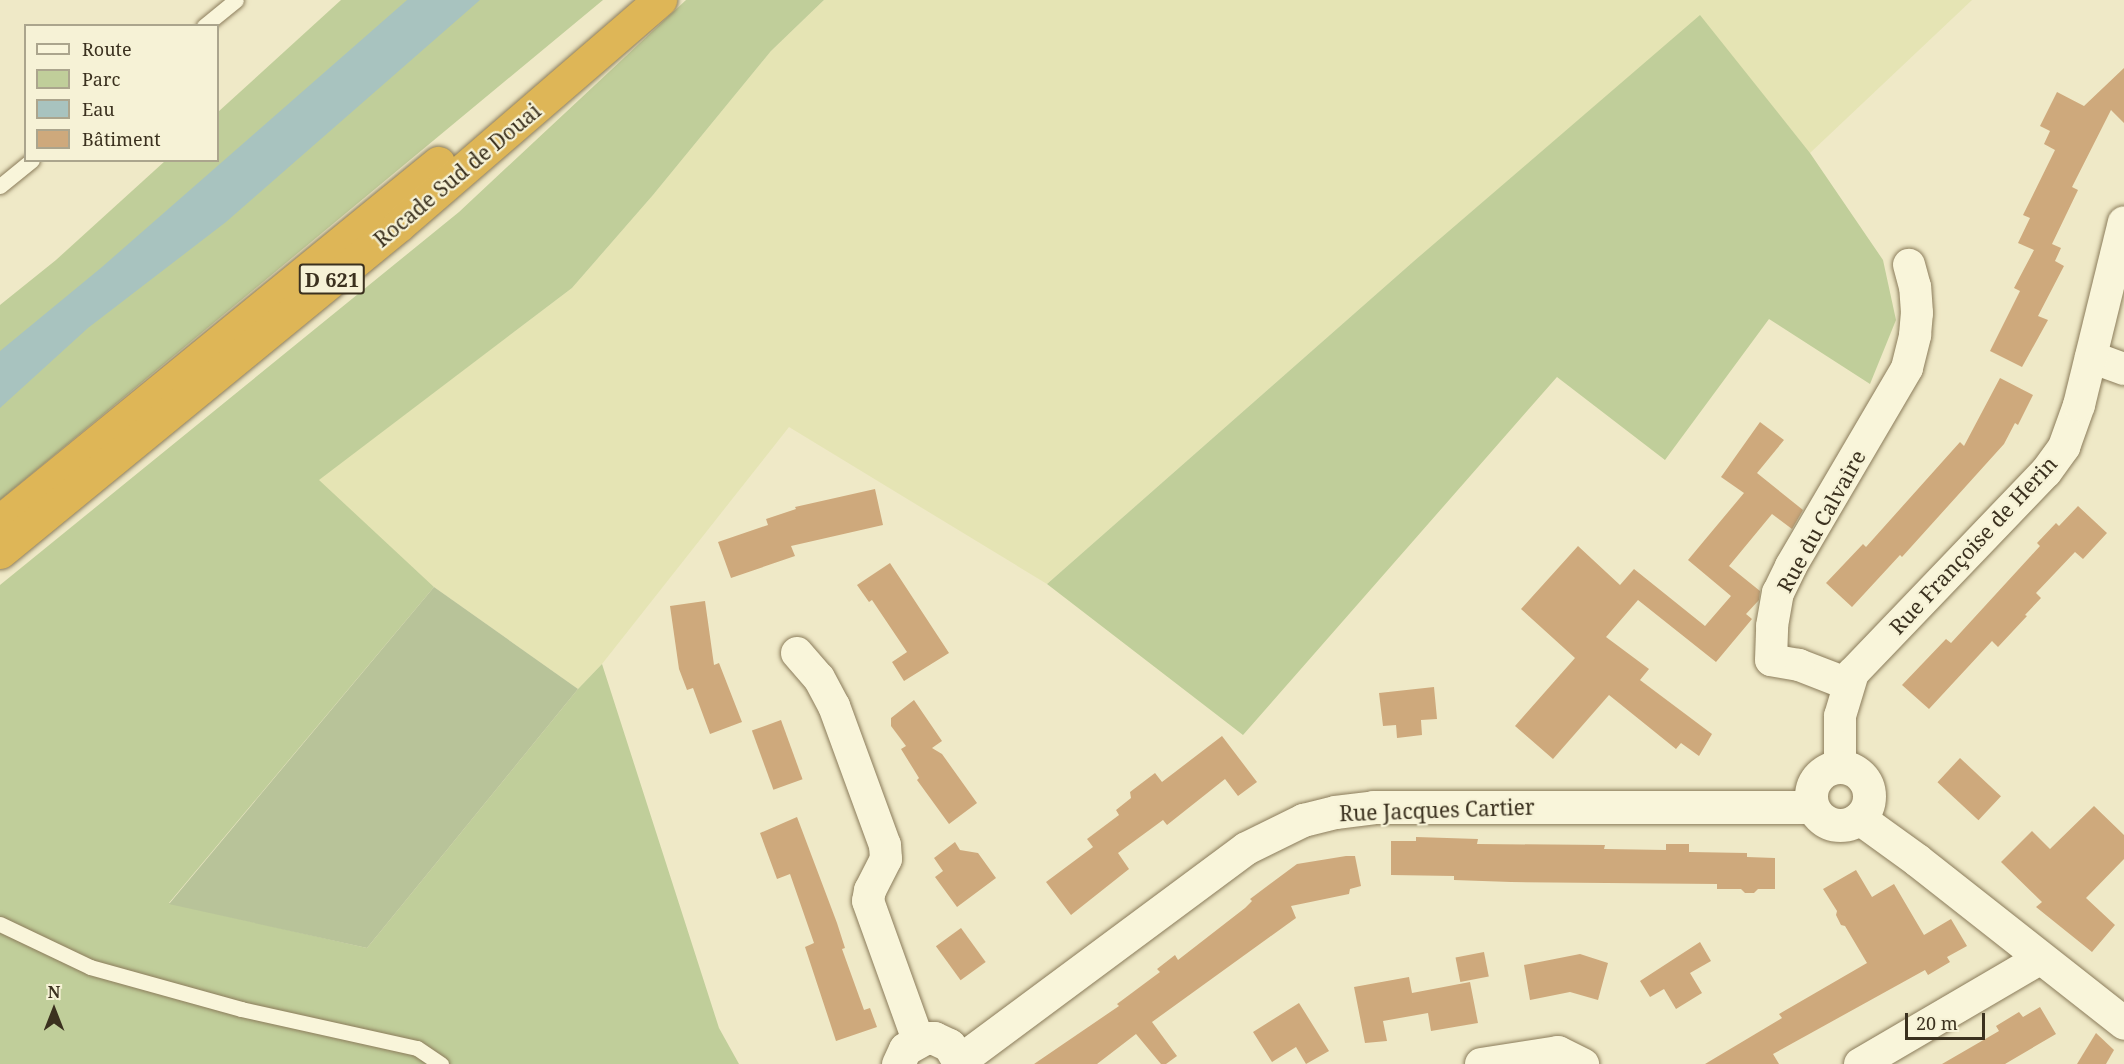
<!DOCTYPE html>
<meta charset="utf-8">
<style>
body{margin:0}
#map{position:relative;width:2124px;height:1064px;overflow:hidden;background:#efe9c7;font-family:"Noto Serif",serif}
div>[style]{position:absolute}
.farmland>*{inset:0;background:#e5e4b4}
.green>*{inset:0;background:#c0ce9a}
.cemetery>*{inset:0;background:#b8c399}
.water>*{inset:0;background:#a8c3bf}
.building>*{inset:0;background:#cea97c;transform-origin:0 0}
.roads{filter:drop-shadow(0 0 2px #8b7c5b) drop-shadow(0 0 2px #8b7c5b)}
.lane>*{height:15px;margin:-7.5px;padding:0 7.5px;transform-origin:7.5px;border-radius:7.5px;background:#f9f5da}
.street>*{height:32px;margin:-16px;padding:0 16px;transform-origin:16px;border-radius:16px;background:#f9f5da}
.secondary>*{height:33px;margin:-16.5px;padding:0 16.5px;transform-origin:16.5px;border-radius:16.5px;background:#f9f5da}
.secondary>.ring{margin:-16.5px;padding:0;box-sizing:content-box;background:none;border:33px solid #f9f5da;border-radius:50%}
.highway>*{height:33px;margin:-16.5px;padding:0 16.5px;transform-origin:16.5px;border-radius:16.5px;background:#deb657}
span{translate:-50% -50%;white-space:nowrap;text-align:center;line-height:1.15;-webkit-text-stroke:4.5px #f6f2d6;paint-order:stroke}
.shield-label span{padding:2px 4px;background:#f6f2d6;border:2px solid;border-radius:4px;-webkit-text-stroke-width:0}
.shield-label{font-size:20px;color:#3b311f;font-weight:700}
.street-label{font-size:21px;color:#3b311f}
.legend{position:absolute;left:24px;top:24px;width:195px;height:138px;box-sizing:border-box;background:#f6f2d6;border:2px solid #aba58d;margin:0;padding:8px 10px;list-style:none;font-size:18px;color:#3b311f}
.legend li{display:flex;align-items:center;gap:12px;height:30px}
.legend b{width:30px;border:2px solid #aba58d}
.north{position:absolute;left:24px;top:980px;width:60px;height:60px;-webkit-text-stroke:4px #f6f2d6;paint-order:stroke;rotate:0deg;font-size:16px;font-weight:700;line-height:24px;text-align:center;color:#3b311f}
.north::after{content:'';display:block;margin:auto;width:21px;height:27px;background:#3b311f;clip-path:polygon(50% 0,100% 100%,50% 72%,0 100%)}
.scale{position:absolute;left:1905px;top:1013px;width:80px;height:27px;box-sizing:border-box;border:3px solid #3b311f;border-top:0;padding-left:8px;font-size:18px;line-height:21px;white-space:nowrap;color:#3b311f;-webkit-text-stroke:4px #f6f2d6;paint-order:stroke}
</style>
<div id="map">
<div class="farmland">
<div style="clip-path:polygon(824px 0,1972px 0,1810px 153px,1700px 16px,1414px 261px,1047px 584px,789px 427px,602px 664px,578px 689px,434px 587px,318px 480px,572px 288px,653px 195px,771px 51px)"></div>
</div>
<div class="green">
<div style="clip-path:polygon(341px 0,603px 0,0 500px,0 305px,56px 260px,165px 161px,218px 160px,218px 112px)"></div>
<div style="clip-path:polygon(686px 0,824px 0,771px 51px,653px 195px,572px 288px,319px 480px,434px 587px,169px 903px,367px 948px,578px 689px,602px 664px,719px 1028px,739px 1064px,0 1064px,0 585px,459px 212px)"></div>
<div style="clip-path:polygon(1700px 15px,1810px 153px,1883px 260px,1896px 320px,1870px 384px,1769px 319px,1665px 460px,1557px 377px,1243px 735px,1047px 584px,1414px 261px)"></div>
</div>
<div class="cemetery">
<div style="clip-path:polygon(434px 587px,578px 689px,367px 948px,169px 904px)"></div>
</div>
<div class="water">
<div style="clip-path:polygon(407px 0,480px 0,226px 222px,88px 328px,0 408px,0 351px,102px 267px)"></div>
</div>
<div class="building">
<div style="clip-path:polygon(2124px 68px,2124px 123px,2111px 110px,2072px 187px,2078px 190px,2052px 244px,2061px 248px,2055px 261px,2064px 266px,2038px 316px,2048px 320px,2022px 367px,1990px 351px,2020px 291px,2014px 288px,2034px 250px,2018px 243px,2030px 218px,2023px 215px,2055px 150px,2044px 144px,2050px 131px,2040px 126px,2057px 92px,2084px 106px)"></div>
<div style="clip-path:polygon(2000px 378px,2033px 395px,2018px 425px,2015px 423px,2004px 444px,1902px 557px,1900px 555px,1852px 607px,1826px 583px,1863px 544px,1866px 547px,1960px 442px,1964px 446px)"></div>
<div style="clip-path:polygon(1760px 422px,1784px 440px,1757px 473px,1803px 510px,1792px 529px,1772px 514px,1729px 566px,1760px 591px,1759px 600px,1746px 614px,1752px 619px,1716px 662px,1638px 600px,1606px 637px,1649px 669px,1640px 680px,1712px 734px,1699px 756px,1681px 743px,1676px 749px,1609px 695px,1553px 759px,1515px 726px,1575px 658px,1521px 609px,1578px 546px,1620px 585px,1634px 569px,1705px 626px,1731px 596px,1688px 560px,1744px 493px,1721px 477px)"></div>
<div style="clip-path:polygon(875px 489px,883px 525px,791px 546px,795px 556px,731px 578px,718px 542px,768px 525px,766px 519px,796px 509px,795px 507px)"></div>
<div style="clip-path:polygon(2078px 506px,2107px 533px,2083px 559px,2075px 552px,2036px 593px,2041px 598px,2025px 615px,2027px 616px,1998px 647px,1992px 641px,1929px 709px,1902px 685px,1946px 639px,1951px 643px,2040px 546px,2037px 543px,2056px 523px,2059px 526px)"></div>
<div style="clip-path:polygon(890px 563px,949px 653px,904px 681px,892px 662px,907px 652px,872px 600px,869px 602px,857px 585px)"></div>
<div style="clip-path:polygon(705px 601px,714px 665px,719px 663px,742px 722px,710px 734px,693px 688px,687px 690px,679px 669px,670px 606px)"></div>
<div style="clip-path:polygon(1434px 687px,1437px 719px,1421px 720px,1422px 735px,1397px 738px,1396px 725px,1383px 726px,1379px 693px)"></div>
<div style="clip-path:polygon(914px 700px,942px 741px,932px 748px,942px 754px,977px 803px,949px 824px,917px 780px,919px 778px,901px 749px,906px 746px,891px 726px,891px 718px)"></div>
<div style="left:781px;top:720px;width:63px;height:31px;rotate:70deg"></div>
<div style="clip-path:polygon(1222px 736px,1257px 782px,1238px 796px,1225px 779px,1167px 825px,1163px 820px,1118px 853px,1129px 869px,1071px 915px,1046px 882px,1093px 847px,1087px 839px,1119px 815px,1116px 810px,1131px 798px,1130px 792px,1155px 773px,1162px 782px)"></div>
<div style="left:1960px;top:758px;width:56px;height:33px;rotate:43deg"></div>
<div style="clip-path:polygon(2094px 806px,2124px 835px,2124px 859px,2086px 898px,2115px 925px,2092px 952px,2036px 907px,2042px 902px,2001px 862px,2032px 831px,2050px 849px)"></div>
<div style="clip-path:polygon(797px 817px,837px 923px,845px 948px,842px 949px,864px 1010px,870px 1008px,877px 1027px,836px 1041px,805px 947px,814px 943px,790px 874px,777px 879px,760px 833px)"></div>
<div style="clip-path:polygon(1416px 837px,1478px 839px,1477px 844px,1605px 845px,1604px 849px,1666px 850px,1666px 844px,1689px 844px,1689px 852px,1747px 853px,1747px 857px,1775px 858px,1775px 889px,1758px 889px,1754px 893px,1745px 893px,1741px 889px,1717px 889px,1717px 884px,1511px 882px,1454px 880px,1454px 876px,1391px 875px,1391px 841px,1416px 841px)"></div>
<div style="clip-path:polygon(955px 842px,960px 850px,978px 853px,996px 878px,957px 907px,935px 877px,943px 871px,934px 858px)"></div>
<div style="clip-path:polygon(1346px 856px,1355px 856px,1361px 886px,1350px 889px,1349px 894px,1291px 906px,1296px 918px,1152px 1022px,1177px 1056px,1166px 1064px,1161px 1064px,1136px 1034px,1097px 1064px,1034px 1064px,1119px 1006px,1117px 1004px,1160px 972px,1157px 969px,1175px 955px,1178px 960px,1245px 908px,1252px 901px,1250px 899px,1297px 864px)"></div>
<div style="clip-path:polygon(1856px 870px,1872px 897px,1894px 884px,1924px 935px,1951px 919px,1967px 946px,1947px 957px,1950px 962px,1928px 975px,1925px 970px,1773px 1054px,1779px 1064px,1705px 1064px,1782px 1018px,1779px 1014px,1867px 963px,1845px 926px,1841px 925px,1836px 915px,1837px 911px,1823px 889px)"></div>
<div style="left:961px;top:928px;width:42px;height:31px;rotate:54deg"></div>
<div style="clip-path:polygon(1700px 942px,1711px 961px,1690px 973px,1702px 993px,1676px 1009px,1664px 989px,1650px 997px,1640px 981px)"></div>
<div style="left:1484px;top:952px;width:25px;height:29px;rotate:79deg"></div>
<div style="clip-path:polygon(1580px 954px,1608px 963px,1598px 1000px,1570px 992px,1530px 1000px,1524px 965px)"></div>
<div style="clip-path:polygon(1409px 977px,1412px 993px,1470px 982px,1478px 1023px,1431px 1031px,1428px 1013px,1383px 1021px,1387px 1041px,1365px 1043px,1354px 987px)"></div>
<div style="clip-path:polygon(1299px 1003px,1329px 1051px,1306px 1064px,1296px 1047px,1272px 1062px,1253px 1032px)"></div>
<div style="clip-path:polygon(2040px 1007px,2056px 1034px,2005px 1064px,1942px 1064px,1999px 1031px,1996px 1026px,2019px 1012px,2023px 1017px)"></div>
<div style="clip-path:polygon(2096px 1033px,2114px 1050px,2106px 1064px,2077px 1064px)"></div>
</div>
<div class="roads">
<div class="lane">
<div style="left:204px;top:26px;width:41px;rotate:-39.1deg"></div>
<div style="left:0;top:186px;width:41px;rotate:-39.1deg"></div>
<div style="left:0;top:924px;width:100px;rotate:25.5deg"></div>
<div style="left:90px;top:967px;width:157px;rotate:15.5deg"></div>
<div style="left:241px;top:1009px;width:180px;rotate:12.5deg"></div>
<div style="left:417px;top:1048px;width:29px;rotate:34deg"></div>
</div>
<div class="street">
<div style="left:2091px;top:357px;width:35px;rotate:20deg"></div>
<div style="left:797px;top:653px;width:33px;rotate:49deg"></div>
<div style="left:819px;top:678px;width:32px;rotate:62deg"></div>
<div style="left:834px;top:706px;width:148px;rotate:69.9deg"></div>
<div style="left:885px;top:845px;width:14px;rotate:86deg"></div>
<div style="left:886px;top:859px;width:35px;rotate:117deg"></div>
<div style="left:870px;top:890px;width:11px;rotate:100deg"></div>
<div style="left:868px;top:901px;width:148px;rotate:70.2deg"></div>
<div style="left:1848px;top:684px;width:53px;rotate:-158.8deg"></div>
<div style="left:1799px;top:665px;width:28px;rotate:-170deg"></div>
<div style="left:1771px;top:660px;width:34px;rotate:-88deg"></div>
<div style="left:1772px;top:626px;width:34px;rotate:-80deg"></div>
<div style="left:1778px;top:593px;width:30px;rotate:-64deg"></div>
<div style="left:1791px;top:566px;width:229px;rotate:-59.6deg"></div>
<div style="left:1907px;top:368px;width:34px;rotate:-76deg"></div>
<div style="left:1915px;top:335px;width:22px;rotate:-85deg"></div>
<div style="left:1917px;top:313px;width:26px;rotate:-94deg"></div>
<div style="left:1915px;top:287px;width:23px;rotate:-105deg"></div>
<div style="left:1840px;top:767px;width:51px;rotate:-90deg"></div>
<div style="left:1840px;top:716px;width:45px;rotate:-73.2deg"></div>
<div style="left:1853px;top:673px;width:279px;rotate:-46.2deg"></div>
<div style="left:2046px;top:472px;width:31px;rotate:-54deg"></div>
<div style="left:2064px;top:447px;width:45px;rotate:-70.3deg"></div>
<div style="left:2079px;top:405px;width:188px;rotate:-76.2deg"></div>
<div style="left:1481px;top:1064px;width:78px;rotate:-8.9deg"></div>
<div style="left:1558px;top:1052px;width:28px;rotate:26deg"></div>
<div style="left:1860px;top:1064px;width:208px;rotate:-30.3deg"></div>
</div>
<div class="secondary">
<div class="ring" style="left:1811px;top:767px;width:25px;height:25px"></div>
<div style="left:1859px;top:818px;width:72px;rotate:35.9deg"></div>
<div style="left:1917px;top:860px;width:263px;rotate:38.2deg"></div>
<div style="left:959px;top:1061px;width:357px;rotate:-36.6deg"></div>
<div style="left:1246px;top:848px;width:64px;rotate:-26.2deg"></div>
<div style="left:1303px;top:820px;width:33px;rotate:-14deg"></div>
<div style="left:1335px;top:812px;width:38px;rotate:-7deg"></div>
<div style="left:1373px;top:807px;width:439px"></div>
<div style="left:898px;top:1064px;width:17px;rotate:-65deg"></div>
<div style="left:905px;top:1049px;width:23px;rotate:-29deg"></div>
<div style="left:925px;top:1038px;width:9px"></div>
<div style="left:934px;top:1038px;width:17px;rotate:25deg"></div>
<div style="left:949px;top:1045px;width:22px;rotate:60deg"></div>
</div>
<div class="highway">
<div style="left:0;top:521px;width:566px;rotate:-39.26deg"></div>
<div style="left:0;top:552px;width:516px;rotate:-39.34deg"></div>
<div style="left:399px;top:225px;width:345px;rotate:-40.8deg"></div>
</div>
</div>
<div class="shield-label">
<span style="left:332px;top:279px">D 621</span>
</div>
<div class="street-label">
<span style="left:457px;top:175px;rotate:-40deg">Rocade Sud de Douai</span>
<span style="left:1821px;top:521px;rotate:-61deg">Rue du Calvaire</span>
<span style="left:1973px;top:545px;rotate:-47deg">Rue Françoise de Herin</span>
<span style="left:1437px;top:810px;rotate:-2deg">Rue Jacques Cartier</span>
</div>
<ul class="legend">
<li><b style="height:8px;background:#f9f5da"></b>Route</li>
<li><b style="height:16px;background:#c0ce9a"></b>Parc</li>
<li><b style="height:16px;background:#a8c3bf"></b>Eau</li>
<li><b style="height:16px;background:#cea97c"></b>Bâtiment</li>
</ul>
<div class="north">N</div>
<div class="scale">20 m</div>
</div>
